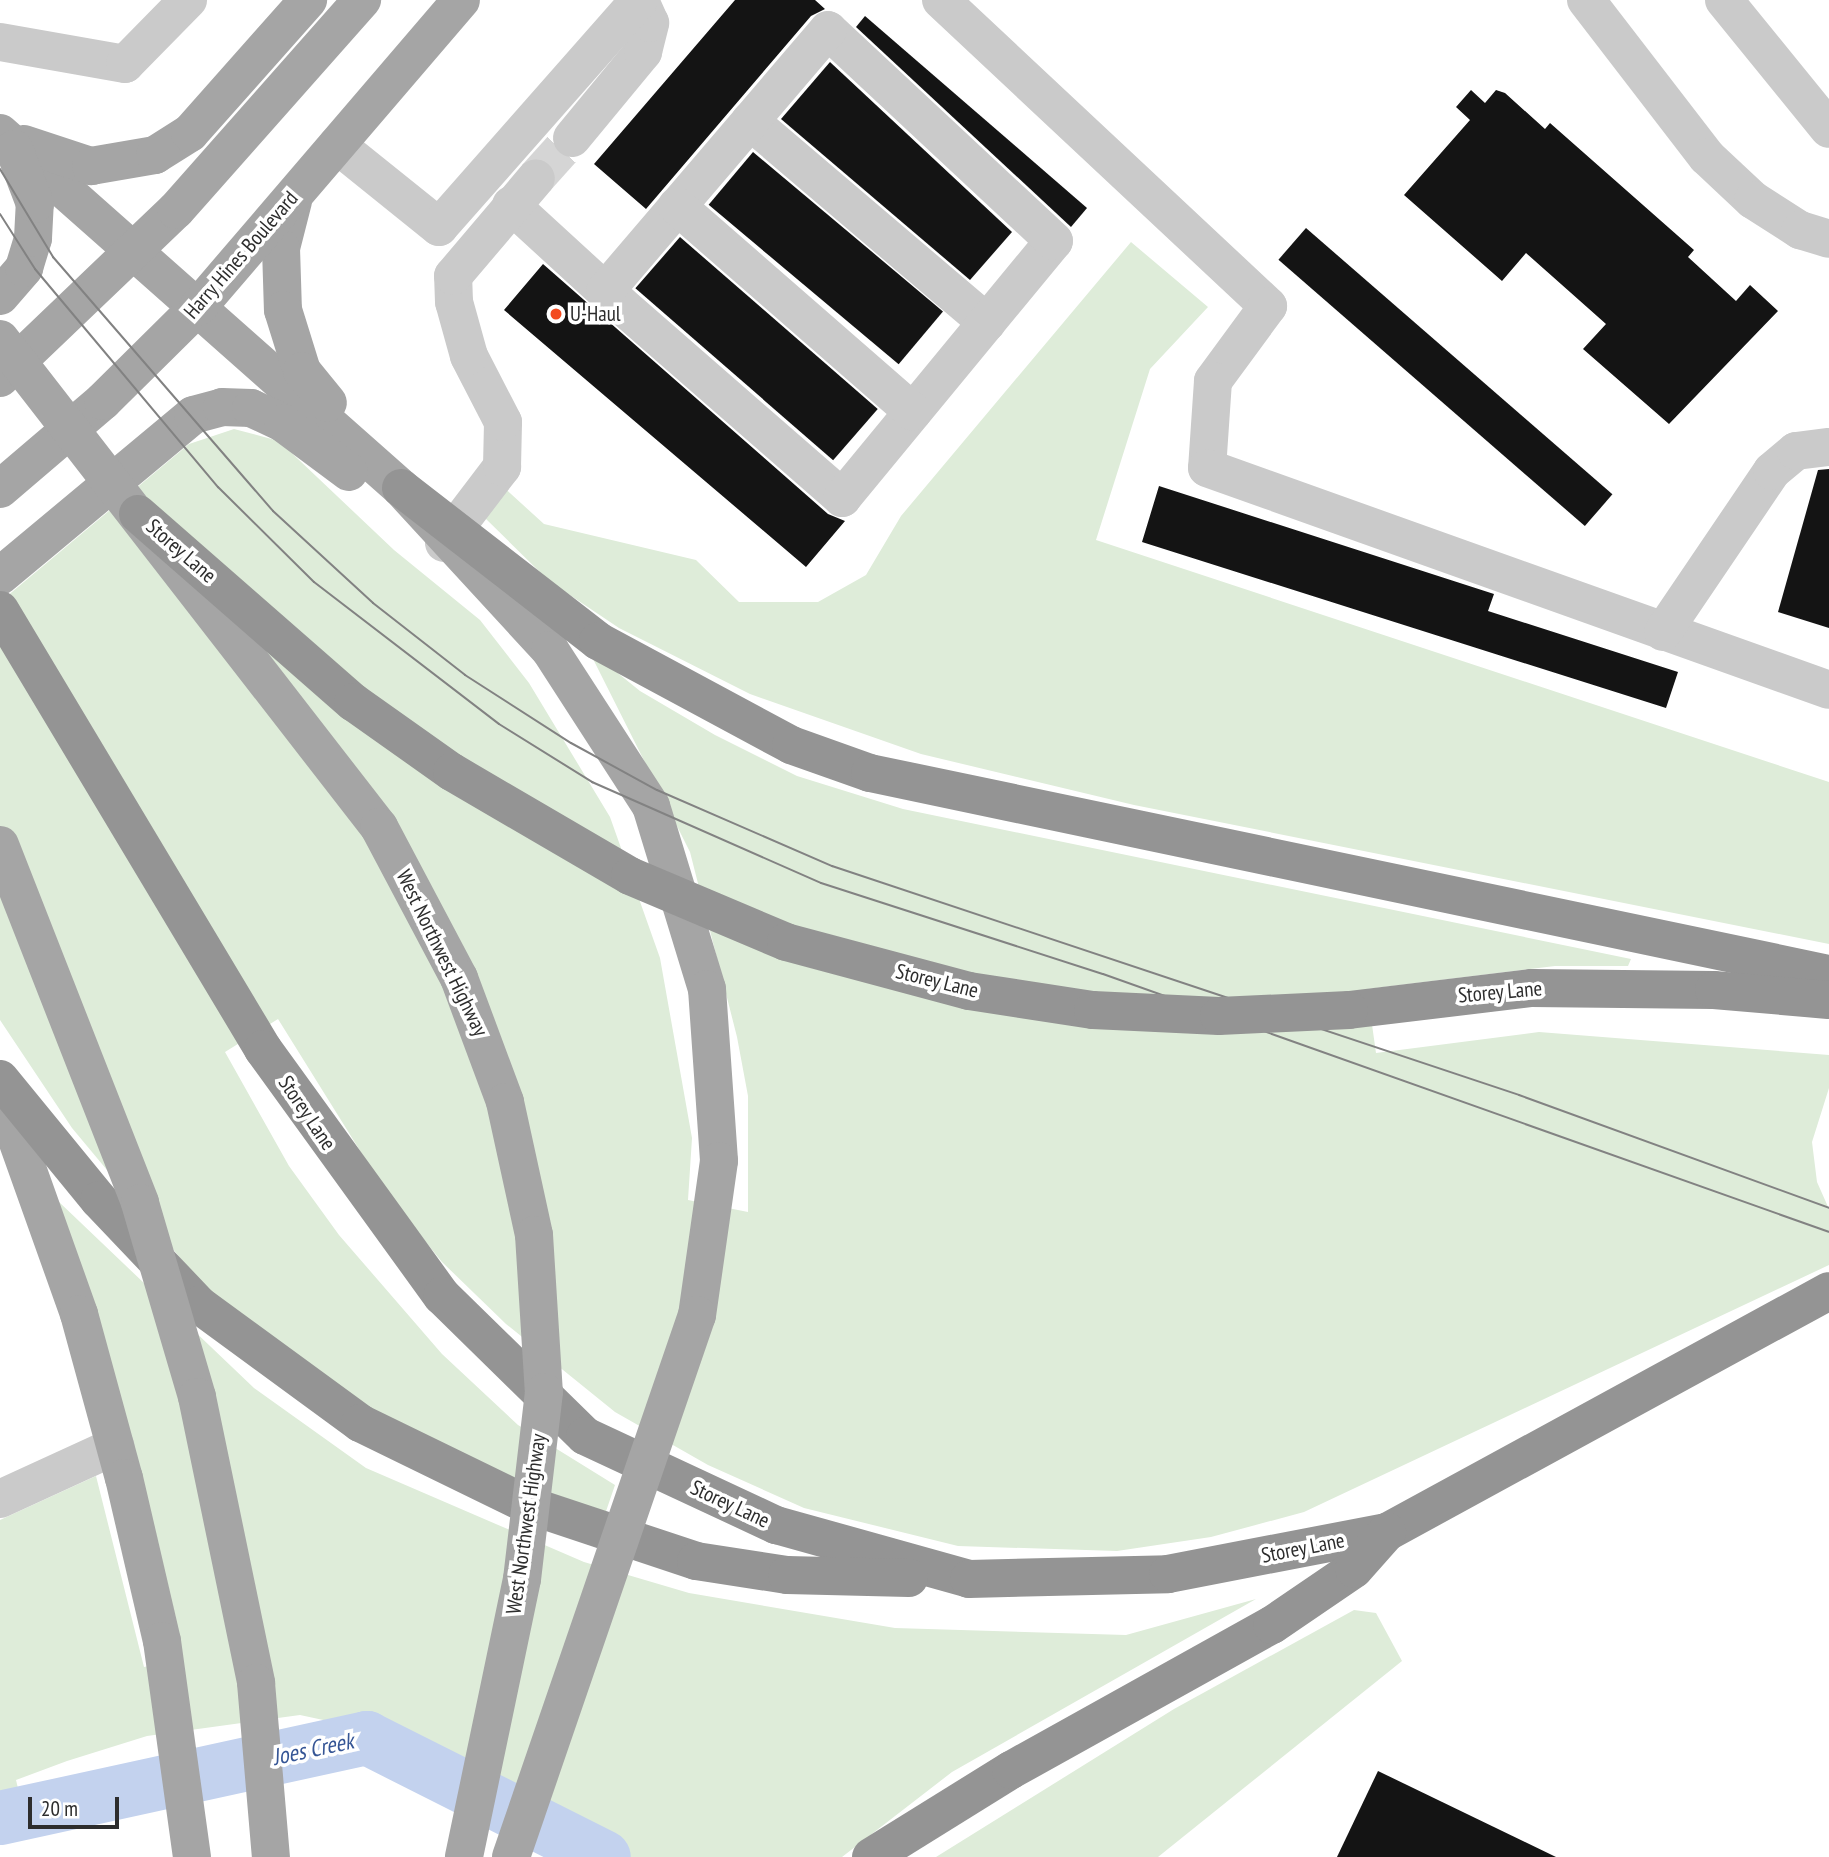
<!DOCTYPE html>
<style>
body{margin:0}
#map{position:relative;width:1829px;height:1857px;overflow:hidden;background:#fff;font-family:"PT Sans Narrow",sans-serif}
div>[style]{position:absolute}
.green>*{inset:0;background:#deecd9}
.river>*{height:54px;margin:-27px;padding:0 27px;transform-origin:27px;border-radius:27px;background:#c3d2ee}
.building>*{inset:0;background:#141414;transform-origin:0 0}
.minor-tunnel>*{height:38px;margin-top:-19px;transform-origin:0;background:repeating-linear-gradient(90deg,#d5d5d5 0 38px,transparent 0 57px)}
.minor>*{height:38px;margin:-19px;padding:0 19px;transform-origin:19px;border-radius:19px;background:#cacaca}
.major>*{height:38px;margin:-19px;padding:0 19px;transform-origin:19px;border-radius:19px;background:#a5a5a5}
.highway>*{height:38px;margin:-19px;padding:0 19px;transform-origin:19px;border-radius:19px;background:#949494}
.tram>*{height:2px;margin:-1px;padding:0 1px;transform-origin:1px;border-radius:1px;background:#828282}
.major-bridge>*{height:38px;margin:-19px;padding:0 19px;transform-origin:19px;border-radius:19px;background:#a5a5a5}
.highway-bridge>*{height:38px;margin:-19px;padding:0 19px;transform-origin:19px;border-radius:19px;background:#949494}
.dots>*{width:19px;height:19px;translate:-50% -50%;box-sizing:border-box;border:4px solid #fff;border-radius:50%}
span{translate:-50% -50%;white-space:nowrap;text-align:center;line-height:1.15;-webkit-text-stroke:7px #fff;paint-order:stroke}
.street-label{font-size:21px;color:#2d2d2d}
.poi-label{font-size:21px;color:#2d2d2d}
.left{translate:0 -50%;text-align:left}
.water-label{font-size:23px;color:#355595;font-style:italic}
.scale{position:absolute;left:28px;top:1797px;width:91px;height:32px;box-sizing:border-box;border:4px solid #2d2d2d;border-top:0;padding-left:9px;font-size:21px;line-height:24px;white-space:nowrap;color:#2d2d2d;-webkit-text-stroke:5px #fff;paint-order:stroke}
</style>
<div id="map">
<div class="green">
<div style="clip-path:polygon(1131px 242px,1208px 307px,1150px 369px,1096px 540px,1829px 782px,1829px 944px,1134px 805px,921px 754px,750px 694px,619px 628px,549px 581px,485px 518px,500px 484px,544px 524px,696px 560px,739px 602px,818px 602px,866px 575px,901px 516px)"></div>
<div style="clip-path:polygon(234px 429px,279px 441px,394px 550px,480px 620px,529px 683px,610px 817px,660px 958px,692px 1138px,688px 1200px,748px 1212px,748px 1096px,737px 1037px,690px 852px,588px 649px,640px 691px,715px 735px,797px 776px,903px 809px,1631px 959px,1628px 966px,1555px 966px,1367px 989px,1376px 1053px,1539px 1032px,1829px 1055px,1829px 1088px,1812px 1142px,1817px 1182px,1829px 1209px,1829px 1265px,1304px 1512px,1211px 1537px,1117px 1551px,958px 1546px,804px 1508px,708px 1465px,615px 1412px,506px 1324px,442px 1262px,387px 1194px,278px 1019px,225px 1052px,289px 1166px,339px 1235px,442px 1354px,518px 1425px,615px 1485px,602px 1523px,362px 1413px,207px 1290px,72px 1128px,0 1020px,0 602px,189px 444px)"></div>
<div style="clip-path:polygon(58px 1201px,254px 1388px,366px 1468px,584px 1562px,689px 1593px,895px 1628px,1126px 1635px,1256px 1599px,952px 1772px,842px 1857px,625px 1857px,567px 1813px,407px 1738px,300px 1715px,147px 1736px,67px 1761px,16px 1780px,24px 1813px,0 1818px,0 1520px,96px 1476px,144px 1667px,181px 1659px)"></div>
<div style="clip-path:polygon(1354px 1610px,1376px 1613px,1402px 1661px,1158px 1857px,936px 1857px,1174px 1709px)"></div>
</div>
<div class="river">
<div style="left:0;top:1818px;width:376px;rotate:-12.3deg"></div>
<div style="left:367px;top:1738px;width:265px;rotate:26.7deg"></div>
</div>
<div class="building">
<div style="clip-path:polygon(735px 0,815px 0,825px 9px,811px 16px,646px 209px,594px 164px)"></div>
<div style="clip-path:polygon(865px 16px,1087px 208px,1071px 227px,856px 27px)"></div>
<div style="clip-path:polygon(830px 62px,1012px 232px,970px 280px,781px 119px)"></div>
<div style="clip-path:polygon(1471px 90px,1485px 103px,1496px 90px,1505px 93px,1545px 129px,1550px 123px,1694px 250px,1688px 257px,1736px 301px,1750px 285px,1778px 311px,1669px 424px,1583px 349px,1606px 324px,1526px 253px,1502px 281px,1404px 195px,1470px 120px,1456px 107px)"></div>
<div style="left:753px;top:152px;width:248px;height:69px;rotate:40deg"></div>
<div style="left:1306px;top:228px;width:406px;height:42px;rotate:41deg"></div>
<div style="left:680px;top:237px;width:262px;height:68px;rotate:41deg"></div>
<div style="clip-path:polygon(543px 264px,828px 514px,845px 521px,806px 567px,504px 310px)"></div>
<div style="clip-path:polygon(1829px 469px,1829px 628px,1778px 612px,1818px 470px)"></div>
<div style="clip-path:polygon(1159px 486px,1494px 594px,1488px 611px,1678px 672px,1666px 708px,1142px 542px)"></div>
<div style="clip-path:polygon(1378px 1771px,1556px 1857px,1337px 1857px)"></div>
</div>
<div class="minor-tunnel">
<div style="left:536px;top:178px;width:54px;rotate:-48deg"></div>
</div>
<div class="minor">
<div style="left:941px;top:0;width:448px;rotate:43.1deg"></div>
<div style="left:1268px;top:306px;width:93px;rotate:126.3deg"></div>
<div style="left:1213px;top:381px;width:87px;rotate:93.9deg"></div>
<div style="left:1207px;top:468px;width:660px;rotate:19.64deg"></div>
<div style="left:1586px;top:0;width:198px;rotate:52.4deg"></div>
<div style="left:1707px;top:157px;width:63px;rotate:43.1deg"></div>
<div style="left:1753px;top:200px;width:56px;rotate:32.6deg"></div>
<div style="left:1800px;top:230px;width:30px;rotate:17deg"></div>
<div style="left:1724px;top:0;width:166px;rotate:50.9deg"></div>
<div style="left:0;top:42px;width:127px;rotate:10deg"></div>
<div style="left:125px;top:64px;width:90px;rotate:-45.5deg"></div>
<div style="left:750px;top:121px;width:311px;rotate:40.4deg"></div>
<div style="left:572px;top:138px;width:112px;rotate:-50.5deg"></div>
<div style="left:643px;top:52px;width:30px;rotate:-76deg"></div>
<div style="left:650px;top:23px;width:24px;rotate:-114deg"></div>
<div style="left:337px;top:145px;width:131px;rotate:38.8deg"></div>
<div style="left:439px;top:227px;width:303px;rotate:-48.6deg"></div>
<div style="left:511px;top:205px;width:127px;rotate:42.5deg"></div>
<div style="left:605px;top:291px;width:20px;rotate:41deg"></div>
<div style="left:620px;top:304px;width:295px;rotate:41.1deg"></div>
<div style="left:842px;top:498px;width:333px;rotate:-50.5deg"></div>
<div style="left:1054px;top:241px;width:309px;rotate:-137deg"></div>
<div style="left:828px;top:30px;width:343px;rotate:130.5deg"></div>
<div style="left:677px;top:206px;width:313px;rotate:41.1deg"></div>
<div style="left:444px;top:543px;width:96px;rotate:-52.7deg"></div>
<div style="left:502px;top:467px;width:45px;rotate:-88.7deg"></div>
<div style="left:503px;top:422px;width:74px;rotate:-117.3deg"></div>
<div style="left:469px;top:356px;width:56px;rotate:-105.5deg"></div>
<div style="left:454px;top:302px;width:26px;rotate:-92deg"></div>
<div style="left:453px;top:276px;width:128px;rotate:-49.7deg"></div>
<div style="left:1663px;top:632px;width:194px;rotate:-55.9deg"></div>
<div style="left:1772px;top:471px;width:31px;rotate:-40deg"></div>
<div style="left:1796px;top:451px;width:33px;rotate:-7deg"></div>
<div style="left:0;top:1499px;width:127px;rotate:-24.7deg"></div>
</div>
<div class="major">
<div style="left:0;top:133px;width:536px;rotate:41.52deg"></div>
<div style="left:401px;top:488px;width:220px;rotate:47.4deg"></div>
<div style="left:550px;top:650px;width:186px;rotate:57.1deg"></div>
<div style="left:651px;top:806px;width:191px;rotate:73deg"></div>
<div style="left:707px;top:989px;width:172px;rotate:86deg"></div>
<div style="left:719px;top:1161px;width:156px;rotate:98.1deg"></div>
<div style="left:24px;top:144px;width:71px;rotate:18.2deg"></div>
<div style="left:91px;top:166px;width:65px;rotate:-9.8deg"></div>
<div style="left:155px;top:155px;width:41px;rotate:-32.2deg"></div>
<div style="left:190px;top:133px;width:178px;rotate:-48.4deg"></div>
<div style="left:293px;top:201px;width:49px;rotate:104.3deg"></div>
<div style="left:281px;top:248px;width:62px;rotate:88.2deg"></div>
<div style="left:283px;top:310px;width:64px;rotate:72.7deg"></div>
<div style="left:302px;top:371px;width:41px;rotate:50.9deg"></div>
<div style="left:0;top:296px;width:37px;rotate:-49deg"></div>
<div style="left:24px;top:268px;width:31px;rotate:-73deg"></div>
<div style="left:33px;top:238px;width:34px;rotate:-87deg"></div>
<div style="left:35px;top:204px;width:59px;rotate:-110.9deg"></div>
<div style="left:0;top:378px;width:243px;rotate:-43.7deg"></div>
<div style="left:176px;top:210px;width:281px;rotate:-48.5deg"></div>
<div style="left:0;top:489px;width:135px;rotate:-40.5deg"></div>
<div style="left:103px;top:401px;width:134px;rotate:-44.7deg"></div>
<div style="left:198px;top:307px;width:404px;rotate:-49.4deg"></div>
<div style="left:0;top:576px;width:251px;rotate:-39.8deg"></div>
<div style="left:193px;top:415px;width:30px;rotate:-15deg"></div>
<div style="left:222px;top:407px;width:29px;rotate:2deg"></div>
<div style="left:251px;top:408px;width:35px;rotate:25deg"></div>
<div style="left:283px;top:423px;width:82px;rotate:36.6deg"></div>
<div style="left:0;top:1092px;width:236px;rotate:70.4deg"></div>
<div style="left:79px;top:1314px;width:170px;rotate:74.7deg"></div>
<div style="left:124px;top:1478px;width:167px;rotate:76.9deg"></div>
<div style="left:162px;top:1641px;width:218px;rotate:82.1deg"></div>
</div>
<div class="highway">
<div style="left:401px;top:488px;width:249px;rotate:37.8deg"></div>
<div style="left:598px;top:641px;width:219px;rotate:28.3deg"></div>
<div style="left:791px;top:745px;width:84px;rotate:19.5deg"></div>
<div style="left:870px;top:773px;width:980px;rotate:11.84deg"></div>
<div style="left:0;top:610px;width:512px;rotate:59.07deg"></div>
<div style="left:263px;top:1049px;width:305px;rotate:54.1deg"></div>
<div style="left:442px;top:1296px;width:200px;rotate:44.4deg"></div>
<div style="left:585px;top:1436px;width:211px;rotate:25deg"></div>
<div style="left:776px;top:1525px;width:200px;rotate:15.6deg"></div>
<div style="left:969px;top:1579px;width:199px;rotate:-1.4deg"></div>
<div style="left:1168px;top:1574px;width:223px;rotate:-10.9deg"></div>
<div style="left:1387px;top:1532px;width:503px;rotate:-28.6deg"></div>
<div style="left:1349px;top:1010px;width:184px;rotate:-6.9deg"></div>
<div style="left:1532px;top:988px;width:182px;rotate:0.6deg"></div>
<div style="left:1714px;top:990px;width:115px;rotate:5deg"></div>
<div style="left:0;top:1079px;width:156px;rotate:50.7deg"></div>
<div style="left:99px;top:1200px;width:145px;rotate:46.4deg"></div>
<div style="left:199px;top:1305px;width:200px;rotate:36.2deg"></div>
<div style="left:360px;top:1423px;width:187px;rotate:26deg"></div>
<div style="left:528px;top:1505px;width:177px;rotate:18.4deg"></div>
<div style="left:696px;top:1561px;width:92px;rotate:8.7deg"></div>
<div style="left:787px;top:1575px;width:122px;rotate:1.4deg"></div>
<div style="left:871px;top:1857px;width:165px;rotate:-31.9deg"></div>
<div style="left:1011px;top:1770px;width:299px;rotate:-29.1deg"></div>
<div style="left:1272px;top:1625px;width:99px;rotate:-34.3deg"></div>
<div style="left:1354px;top:1569px;width:50px;rotate:-48.3deg"></div>
</div>
<div class="tram">
<div style="left:0;top:169px;width:103px;rotate:58.9deg"></div>
<div style="left:53px;top:257px;width:336px;rotate:49.1deg"></div>
<div style="left:273px;top:511px;width:136px;rotate:42.6deg"></div>
<div style="left:373px;top:603px;width:117px;rotate:38deg"></div>
<div style="left:465px;top:675px;width:126px;rotate:32.7deg"></div>
<div style="left:571px;top:743px;width:98px;rotate:28.7deg"></div>
<div style="left:657px;top:790px;width:191px;rotate:23.5deg"></div>
<div style="left:832px;top:866px;width:724px;rotate:18.43deg"></div>
<div style="left:1519px;top:1095px;width:330px;rotate:20deg"></div>
<div style="left:0;top:214px;width:65px;rotate:57.5deg"></div>
<div style="left:35px;top:269px;width:285px;rotate:50deg"></div>
<div style="left:218px;top:487px;width:135px;rotate:44.7deg"></div>
<div style="left:314px;top:582px;width:233px;rotate:37.5deg"></div>
<div style="left:499px;top:724px;width:110px;rotate:31.9deg"></div>
<div style="left:592px;top:782px;width:250px;rotate:23.8deg"></div>
<div style="left:821px;top:883px;width:296px;rotate:17.9deg"></div>
<div style="left:1103px;top:974px;width:770px;rotate:19.56deg"></div>
</div>
<div class="major-bridge">
<div style="left:0;top:339px;width:618px;rotate:52.17deg"></div>
<div style="left:379px;top:827px;width:171px;rotate:62.1deg"></div>
<div style="left:459px;top:978px;width:132px;rotate:69.6deg"></div>
<div style="left:505px;top:1102px;width:136px;rotate:77.7deg"></div>
<div style="left:534px;top:1235px;width:157px;rotate:86.4deg"></div>
<div style="left:544px;top:1392px;width:188px;rotate:96.7deg"></div>
<div style="left:522px;top:1579px;width:284px;rotate:101.8deg"></div>
<div style="left:0;top:845px;width:384px;rotate:68.6deg"></div>
<div style="left:140px;top:1203px;width:202px;rotate:73.6deg"></div>
<div style="left:197px;top:1397px;width:292px;rotate:78.3deg"></div>
<div style="left:256px;top:1683px;width:175px;rotate:85.1deg"></div>
<div style="left:511px;top:1857px;width:573px;rotate:-71.06deg"></div>
</div>
<div class="highway-bridge">
<div style="left:138px;top:514px;width:286px;rotate:41.2deg"></div>
<div style="left:353px;top:702px;width:121px;rotate:35.3deg"></div>
<div style="left:452px;top:772px;width:206px;rotate:30.3deg"></div>
<div style="left:630px;top:876px;width:169px;rotate:22.9deg"></div>
<div style="left:786px;top:942px;width:189px;rotate:15deg"></div>
<div style="left:969px;top:991px;width:125px;rotate:8.7deg"></div>
<div style="left:1093px;top:1010px;width:126px;rotate:2.7deg"></div>
<div style="left:1219px;top:1016px;width:130px;rotate:-2.6deg"></div>
</div>
<div class="dots">
<div style="left:556px;top:314px;background:#f34b20"></div>
</div>
<div class="street-label">
<span style="left:241px;top:255px;rotate:-49deg">Harry Hines Boulevard</span>
<span style="left:181px;top:551px;rotate:41deg">Storey Lane</span>
<span style="left:442px;top:953px;rotate:64deg">West Northwest Highway</span>
<span style="left:937px;top:981px;rotate:14deg">Storey Lane</span>
<span style="left:1500px;top:992px;rotate:-5deg">Storey Lane</span>
<span style="left:307px;top:1113px;rotate:56deg">Storey Lane</span>
<span style="left:730px;top:1504px;rotate:25deg">Storey Lane</span>
<span style="left:526px;top:1524px;rotate:-82deg">West Northwest Highway</span>
<span style="left:1303px;top:1548px;rotate:-11deg">Storey Lane</span>
</div>
<div class="poi-label">
<span class="left" style="left:570px;top:314px">U-Haul</span>
</div>
<div class="water-label">
<span style="left:313px;top:1749px;rotate:-12deg">Joes Creek</span>
</div>
<div class="scale">20 m</div>
</div>
